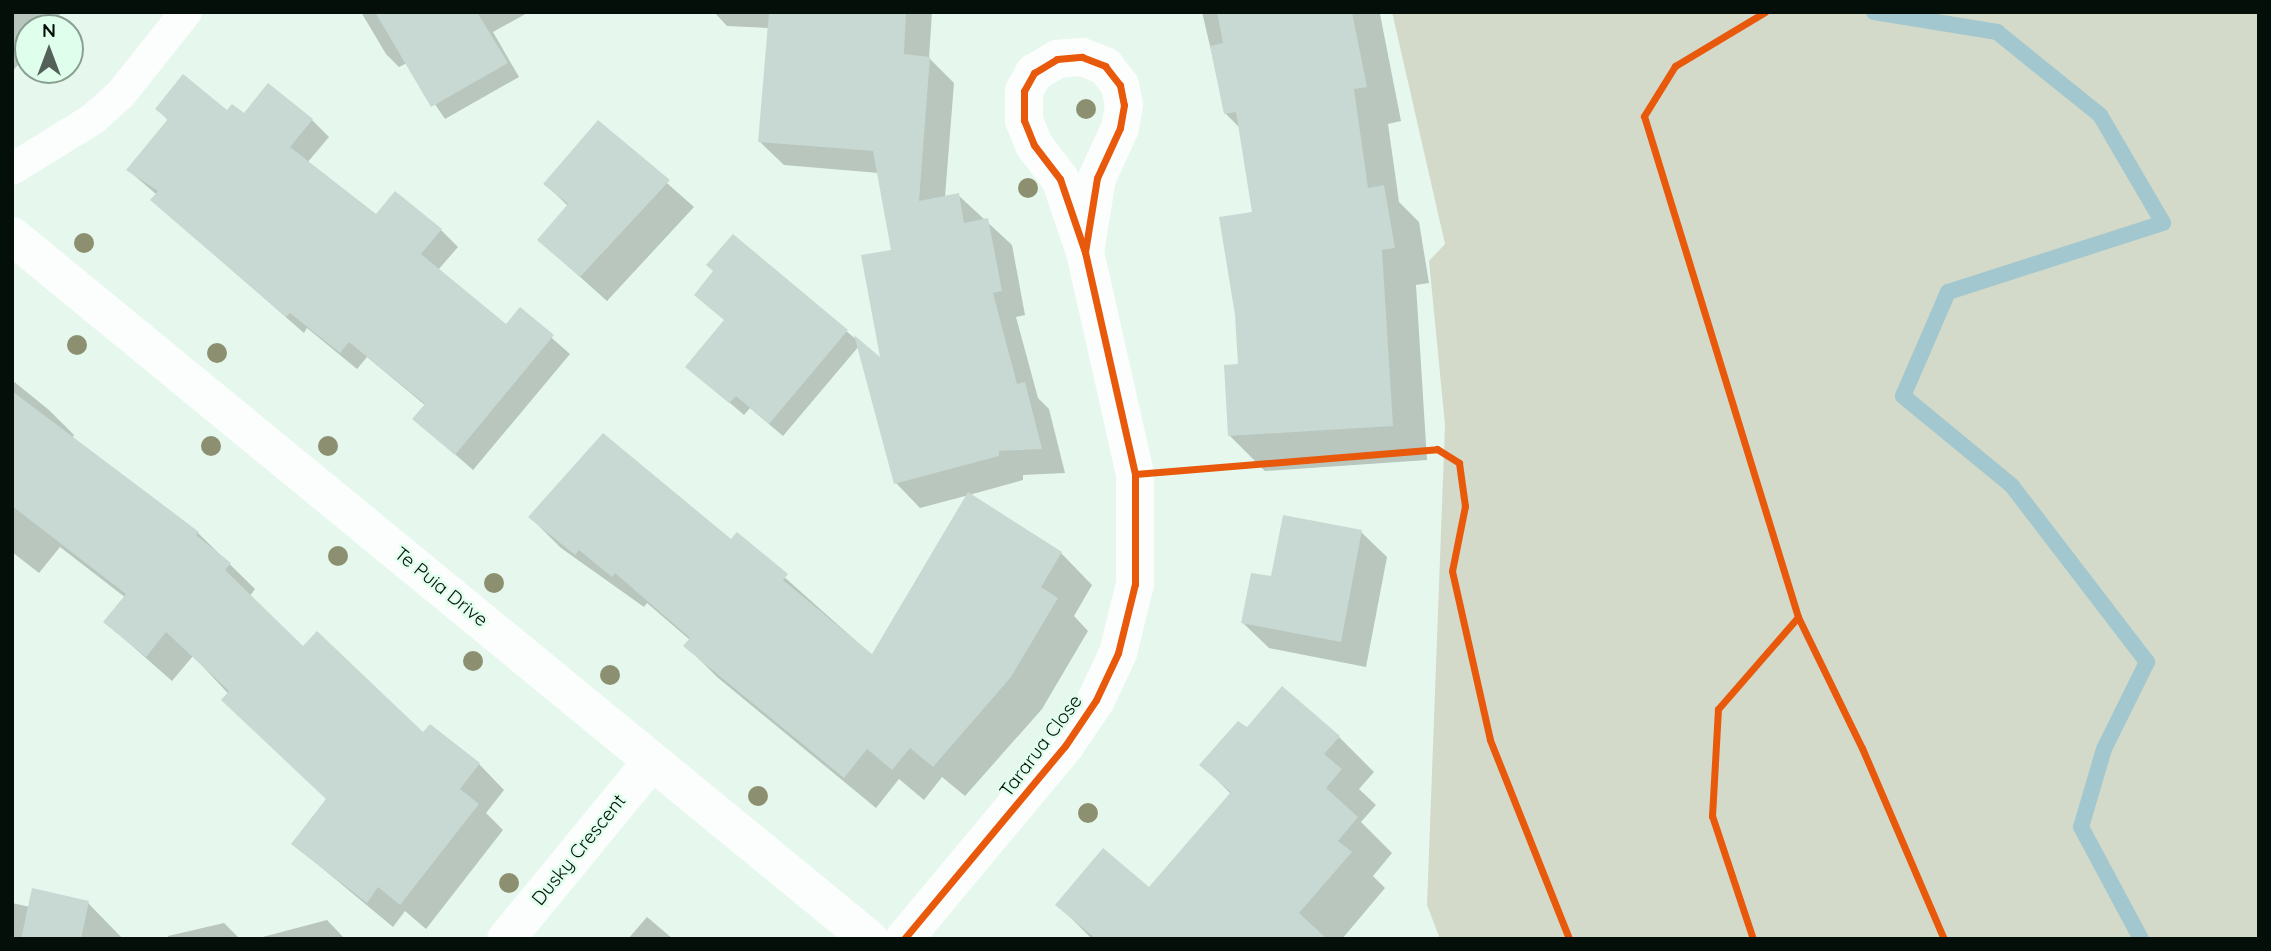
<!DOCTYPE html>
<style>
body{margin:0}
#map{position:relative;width:2271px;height:951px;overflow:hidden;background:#e6f8ed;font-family:Quicksand,sans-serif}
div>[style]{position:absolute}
.green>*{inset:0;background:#d4dac9}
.shadow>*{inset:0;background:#0003}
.stream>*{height:16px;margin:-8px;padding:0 8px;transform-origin:8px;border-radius:8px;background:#a3c7ce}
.building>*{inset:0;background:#c8d8d3}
.service>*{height:32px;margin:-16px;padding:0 16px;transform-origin:16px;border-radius:16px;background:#fbfefc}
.minor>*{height:38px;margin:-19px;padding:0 19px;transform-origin:19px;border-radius:19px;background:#fbfefc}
.cycleway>*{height:7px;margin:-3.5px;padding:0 3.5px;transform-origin:3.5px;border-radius:3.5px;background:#e8590c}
.trees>*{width:20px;height:20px;margin:-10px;border-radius:50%;background:#8c9071}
span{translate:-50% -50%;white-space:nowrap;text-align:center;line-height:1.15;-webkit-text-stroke:5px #dfffec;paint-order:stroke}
.street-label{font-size:19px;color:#050f09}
.frame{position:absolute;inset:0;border:14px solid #050f09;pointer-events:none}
.north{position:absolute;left:14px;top:14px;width:70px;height:70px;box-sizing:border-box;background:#dfffec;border:2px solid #889f91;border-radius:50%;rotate:0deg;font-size:19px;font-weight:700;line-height:28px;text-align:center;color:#050f09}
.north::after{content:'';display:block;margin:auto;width:24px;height:32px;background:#546159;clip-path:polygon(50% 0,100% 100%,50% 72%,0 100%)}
</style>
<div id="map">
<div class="green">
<div style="clip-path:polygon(1392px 12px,2259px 12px,2259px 939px,1440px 939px,1427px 905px,1445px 425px,1429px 261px,1445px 244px)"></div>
</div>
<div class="shadow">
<div style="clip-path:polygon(12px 12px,62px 12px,49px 28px,28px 28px,28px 53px,12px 72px)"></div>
<div style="clip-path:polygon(361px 12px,529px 12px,493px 32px,519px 77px,445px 119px,407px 63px,399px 67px,386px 54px)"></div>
<div style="clip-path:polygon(714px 12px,932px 12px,929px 58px,954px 83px,945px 197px,958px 195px,1012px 245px,1025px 315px,1016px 317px,1038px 398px,1049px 409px,1065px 473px,1023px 475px,1023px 480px,969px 495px,1061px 553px,1092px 585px,1074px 616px,1088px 631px,1042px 709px,965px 796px,942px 777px,924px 800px,899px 779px,876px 808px,717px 677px,686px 646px,690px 640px,647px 603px,644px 607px,561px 548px,530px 517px,731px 542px,737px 535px,873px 656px,969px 495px,920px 508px,896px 483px,859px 346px,783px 436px,750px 408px,744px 415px,688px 367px,725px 321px,715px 272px,733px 236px,883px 362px,893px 251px,879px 173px,784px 165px,759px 141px,769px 28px,727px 26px)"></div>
<div style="clip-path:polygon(1202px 12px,1380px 14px,1401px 121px,1388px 124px,1399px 202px,1419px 222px,1429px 283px,1416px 285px,1427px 460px,1265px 471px,1230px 436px,1254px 213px,1241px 129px,1226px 114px)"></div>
<div style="clip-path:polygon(157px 109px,312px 120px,329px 137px,307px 163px,376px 216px,441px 230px,458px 247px,438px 270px,506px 327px,520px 310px,570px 354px,473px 470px,415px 419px,426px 406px,367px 357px,357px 369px,307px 328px,304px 333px,152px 200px,157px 195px,128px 170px,169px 121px)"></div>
<div style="clip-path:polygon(598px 122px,694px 207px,607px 301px,539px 240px,568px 206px,545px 184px)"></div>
<div style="clip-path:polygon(12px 380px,49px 410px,74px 435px,72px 438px,198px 533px,255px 589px,250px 596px,303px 648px,424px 734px,479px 764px,504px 790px,486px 813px,503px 830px,426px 929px,405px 911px,393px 927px,293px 844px,328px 800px,193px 656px,172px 681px,105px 622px,126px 598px,60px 547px,39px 573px,12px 552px)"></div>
<div style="clip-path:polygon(1361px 532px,1387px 557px,1366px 667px,1269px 648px,1243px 623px,1272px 578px)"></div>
<div style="clip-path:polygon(1247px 729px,1339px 737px,1374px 772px,1359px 789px,1376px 805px,1361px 822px,1392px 853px,1373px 876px,1385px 888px,1342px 939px,1092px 939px,1057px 904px,1149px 890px,1231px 794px,1202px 765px)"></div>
<div style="clip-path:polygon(12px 903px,30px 907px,88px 903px,123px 939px,12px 939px)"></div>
<div style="clip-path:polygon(647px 917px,673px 939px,628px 939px)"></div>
<div style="clip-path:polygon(327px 920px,345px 939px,255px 939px)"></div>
<div style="clip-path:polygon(224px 923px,240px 939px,169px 939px,168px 936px)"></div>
</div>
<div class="stream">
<div style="left:1874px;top:12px;width:125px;rotate:9.2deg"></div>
<div style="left:1997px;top:32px;width:132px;rotate:38.9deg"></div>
<div style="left:2100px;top:115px;width:125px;rotate:59.7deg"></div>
<div style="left:2163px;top:223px;width:226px;rotate:162.2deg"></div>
<div style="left:1948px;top:292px;width:113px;rotate:113.4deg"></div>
<div style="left:1903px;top:396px;width:141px;rotate:39.5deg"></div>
<div style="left:2012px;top:486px;width:222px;rotate:52.5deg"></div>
<div style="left:2147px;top:662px;width:97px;rotate:116.3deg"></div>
<div style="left:2104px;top:749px;width:81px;rotate:106.4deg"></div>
<div style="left:2081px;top:827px;width:127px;rotate:61.8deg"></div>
</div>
<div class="building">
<div style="clip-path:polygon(375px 12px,477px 12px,508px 63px,431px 107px)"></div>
<div style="clip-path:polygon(769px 12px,906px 12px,904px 54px,930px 57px,919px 201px,959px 193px,964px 223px,988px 218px,1002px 291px,993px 293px,1017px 384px,1025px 382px,1042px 449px,999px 451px,999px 456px,894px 484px,854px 335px,880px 357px,861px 255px,891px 250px,873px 151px,758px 142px)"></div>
<div style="clip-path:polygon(1217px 12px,1352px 12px,1367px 87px,1354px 89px,1368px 188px,1384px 185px,1395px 248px,1382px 250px,1393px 426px,1228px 436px,1224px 365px,1238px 364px,1235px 315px,1219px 217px,1252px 212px,1236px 112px,1224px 114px,1210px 46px,1223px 43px)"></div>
<div style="clip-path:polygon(183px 74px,227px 110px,232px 104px,244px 113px,268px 83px,313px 119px,290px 147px,376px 214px,395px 191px,442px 229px,421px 254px,506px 324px,520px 307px,554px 335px,455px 455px,412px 419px,425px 404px,349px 342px,340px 353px,290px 313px,286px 317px,150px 200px,158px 191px,126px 170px,168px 119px,155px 109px)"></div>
<div style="clip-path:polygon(598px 120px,670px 180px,580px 277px,537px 240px,568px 204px,543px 184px)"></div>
<div style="clip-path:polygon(733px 234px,848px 330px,769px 424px,736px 396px,729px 403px,685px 367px,724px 320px,694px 295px,713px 271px,706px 265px)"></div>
<div style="clip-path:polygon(12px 391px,199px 532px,196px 535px,231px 563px,225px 570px,303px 646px,317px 631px,423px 732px,430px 724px,480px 763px,460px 789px,479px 804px,400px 905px,378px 887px,367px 903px,291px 844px,326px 799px,221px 700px,229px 691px,166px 632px,146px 657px,103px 622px,126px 594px,12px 506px)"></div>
<div style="clip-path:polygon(603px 433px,731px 539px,737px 532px,788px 574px,783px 580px,872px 654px,968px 492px,1062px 552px,1041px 587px,1058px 598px,1011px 677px,933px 767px,910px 748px,892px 770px,867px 749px,844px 778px,683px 646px,690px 638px,615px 573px,612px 577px,579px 550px,575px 555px,528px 517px)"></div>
<div style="clip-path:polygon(1283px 515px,1362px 530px,1341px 642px,1241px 623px,1251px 573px,1271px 576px)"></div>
<div style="clip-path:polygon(1282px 686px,1340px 736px,1324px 754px,1342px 769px,1326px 788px,1358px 817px,1338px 841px,1352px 852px,1299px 913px,1327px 939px,1096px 939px,1055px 905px,1103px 848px,1149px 887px,1231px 792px,1199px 765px,1238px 721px,1247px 727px)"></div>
<div style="clip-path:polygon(32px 888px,89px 901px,81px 939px,21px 939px)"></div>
</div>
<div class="service">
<div style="left:12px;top:169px;width:95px;rotate:-31.7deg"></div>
<div style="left:93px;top:119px;width:36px;rotate:-42deg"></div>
<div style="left:120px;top:95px;width:106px;rotate:-51.5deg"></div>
</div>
<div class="minor">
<div style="left:12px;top:236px;width:1108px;rotate:39.36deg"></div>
<div style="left:506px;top:939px;width:230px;rotate:-50.6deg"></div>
<div style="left:904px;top:939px;width:251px;rotate:-50.2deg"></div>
<div style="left:1065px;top:746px;width:55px;rotate:-56deg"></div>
<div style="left:1096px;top:700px;width:52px;rotate:-64.9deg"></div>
<div style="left:1118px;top:653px;width:71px;rotate:-76.2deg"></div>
<div style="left:1135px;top:584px;width:110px;rotate:-90deg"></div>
<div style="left:1135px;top:474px;width:228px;rotate:-102.7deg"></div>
<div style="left:1085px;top:252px;width:77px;rotate:-108.9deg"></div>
<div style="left:1060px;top:179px;width:43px;rotate:-127.4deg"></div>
<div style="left:1034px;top:145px;width:27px;rotate:-112deg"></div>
<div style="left:1024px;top:120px;width:29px;rotate:-90deg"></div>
<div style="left:1024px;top:91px;width:21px;rotate:-61deg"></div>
<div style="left:1034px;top:73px;width:27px;rotate:-31deg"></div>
<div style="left:1057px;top:59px;width:25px;rotate:-5deg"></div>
<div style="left:1082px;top:57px;width:25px;rotate:21deg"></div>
<div style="left:1105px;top:66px;width:24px;rotate:52deg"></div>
<div style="left:1120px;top:85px;width:20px;rotate:79deg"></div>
<div style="left:1124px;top:105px;width:23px;rotate:100deg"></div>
<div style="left:1120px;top:128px;width:55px;rotate:114.7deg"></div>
<div style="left:1097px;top:178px;width:75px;rotate:99.2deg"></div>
</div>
<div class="cycleway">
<div style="left:1765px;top:12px;width:105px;rotate:149deg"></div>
<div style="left:1675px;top:66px;width:59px;rotate:121.8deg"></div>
<div style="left:1644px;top:116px;width:524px;rotate:72.91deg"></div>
<div style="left:1798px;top:617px;width:146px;rotate:64deg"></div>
<div style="left:1862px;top:748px;width:208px;rotate:66.8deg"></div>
<div style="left:1135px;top:474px;width:303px;rotate:-4.7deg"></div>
<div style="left:1437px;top:449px;width:26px;rotate:32deg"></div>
<div style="left:1459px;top:463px;width:43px;rotate:82.1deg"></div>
<div style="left:1465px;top:506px;width:66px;rotate:101.3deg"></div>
<div style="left:1452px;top:571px;width:173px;rotate:77.3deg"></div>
<div style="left:1490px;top:740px;width:214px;rotate:68.3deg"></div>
<div style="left:904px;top:939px;width:251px;rotate:-50.2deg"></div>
<div style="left:1065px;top:746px;width:55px;rotate:-56deg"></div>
<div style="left:1096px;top:700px;width:52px;rotate:-64.9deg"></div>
<div style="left:1118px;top:653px;width:71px;rotate:-76.2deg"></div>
<div style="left:1135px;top:584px;width:110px;rotate:-90deg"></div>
<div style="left:1135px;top:474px;width:228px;rotate:-102.7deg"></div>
<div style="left:1085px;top:252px;width:77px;rotate:-108.9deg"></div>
<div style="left:1060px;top:179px;width:43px;rotate:-127.4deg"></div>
<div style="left:1034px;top:145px;width:27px;rotate:-112deg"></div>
<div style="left:1024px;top:120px;width:29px;rotate:-90deg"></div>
<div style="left:1024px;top:91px;width:21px;rotate:-61deg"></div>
<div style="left:1034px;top:73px;width:27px;rotate:-31deg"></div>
<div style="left:1057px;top:59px;width:25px;rotate:-5deg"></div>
<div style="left:1082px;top:57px;width:25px;rotate:21deg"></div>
<div style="left:1105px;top:66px;width:24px;rotate:52deg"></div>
<div style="left:1120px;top:85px;width:20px;rotate:79deg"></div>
<div style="left:1124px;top:105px;width:23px;rotate:100deg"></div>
<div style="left:1120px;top:128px;width:55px;rotate:114.7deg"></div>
<div style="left:1097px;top:178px;width:75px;rotate:99.2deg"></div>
<div style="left:1753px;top:939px;width:130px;rotate:-108.4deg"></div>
<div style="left:1712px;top:816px;width:107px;rotate:-86.8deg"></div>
<div style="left:1718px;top:709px;width:122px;rotate:-49deg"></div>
</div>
<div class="trees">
<div style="left:1086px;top:109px"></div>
<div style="left:1028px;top:188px"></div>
<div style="left:84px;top:243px"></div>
<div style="left:77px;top:345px"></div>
<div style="left:217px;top:353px"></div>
<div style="left:211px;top:446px"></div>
<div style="left:328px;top:446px"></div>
<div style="left:338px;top:556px"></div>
<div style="left:494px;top:583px"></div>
<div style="left:473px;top:661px"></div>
<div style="left:610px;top:675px"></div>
<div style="left:758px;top:796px"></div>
<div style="left:1088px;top:813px"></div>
<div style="left:509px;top:883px"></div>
</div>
<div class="street-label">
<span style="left:441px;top:587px;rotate:39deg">Te Puia Drive</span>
<span style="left:1041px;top:746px;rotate:-53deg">Tararua Close</span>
<span style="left:579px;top:850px;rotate:-51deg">Dusky Crescent</span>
</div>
<div class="frame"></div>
<div class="north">N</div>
</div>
